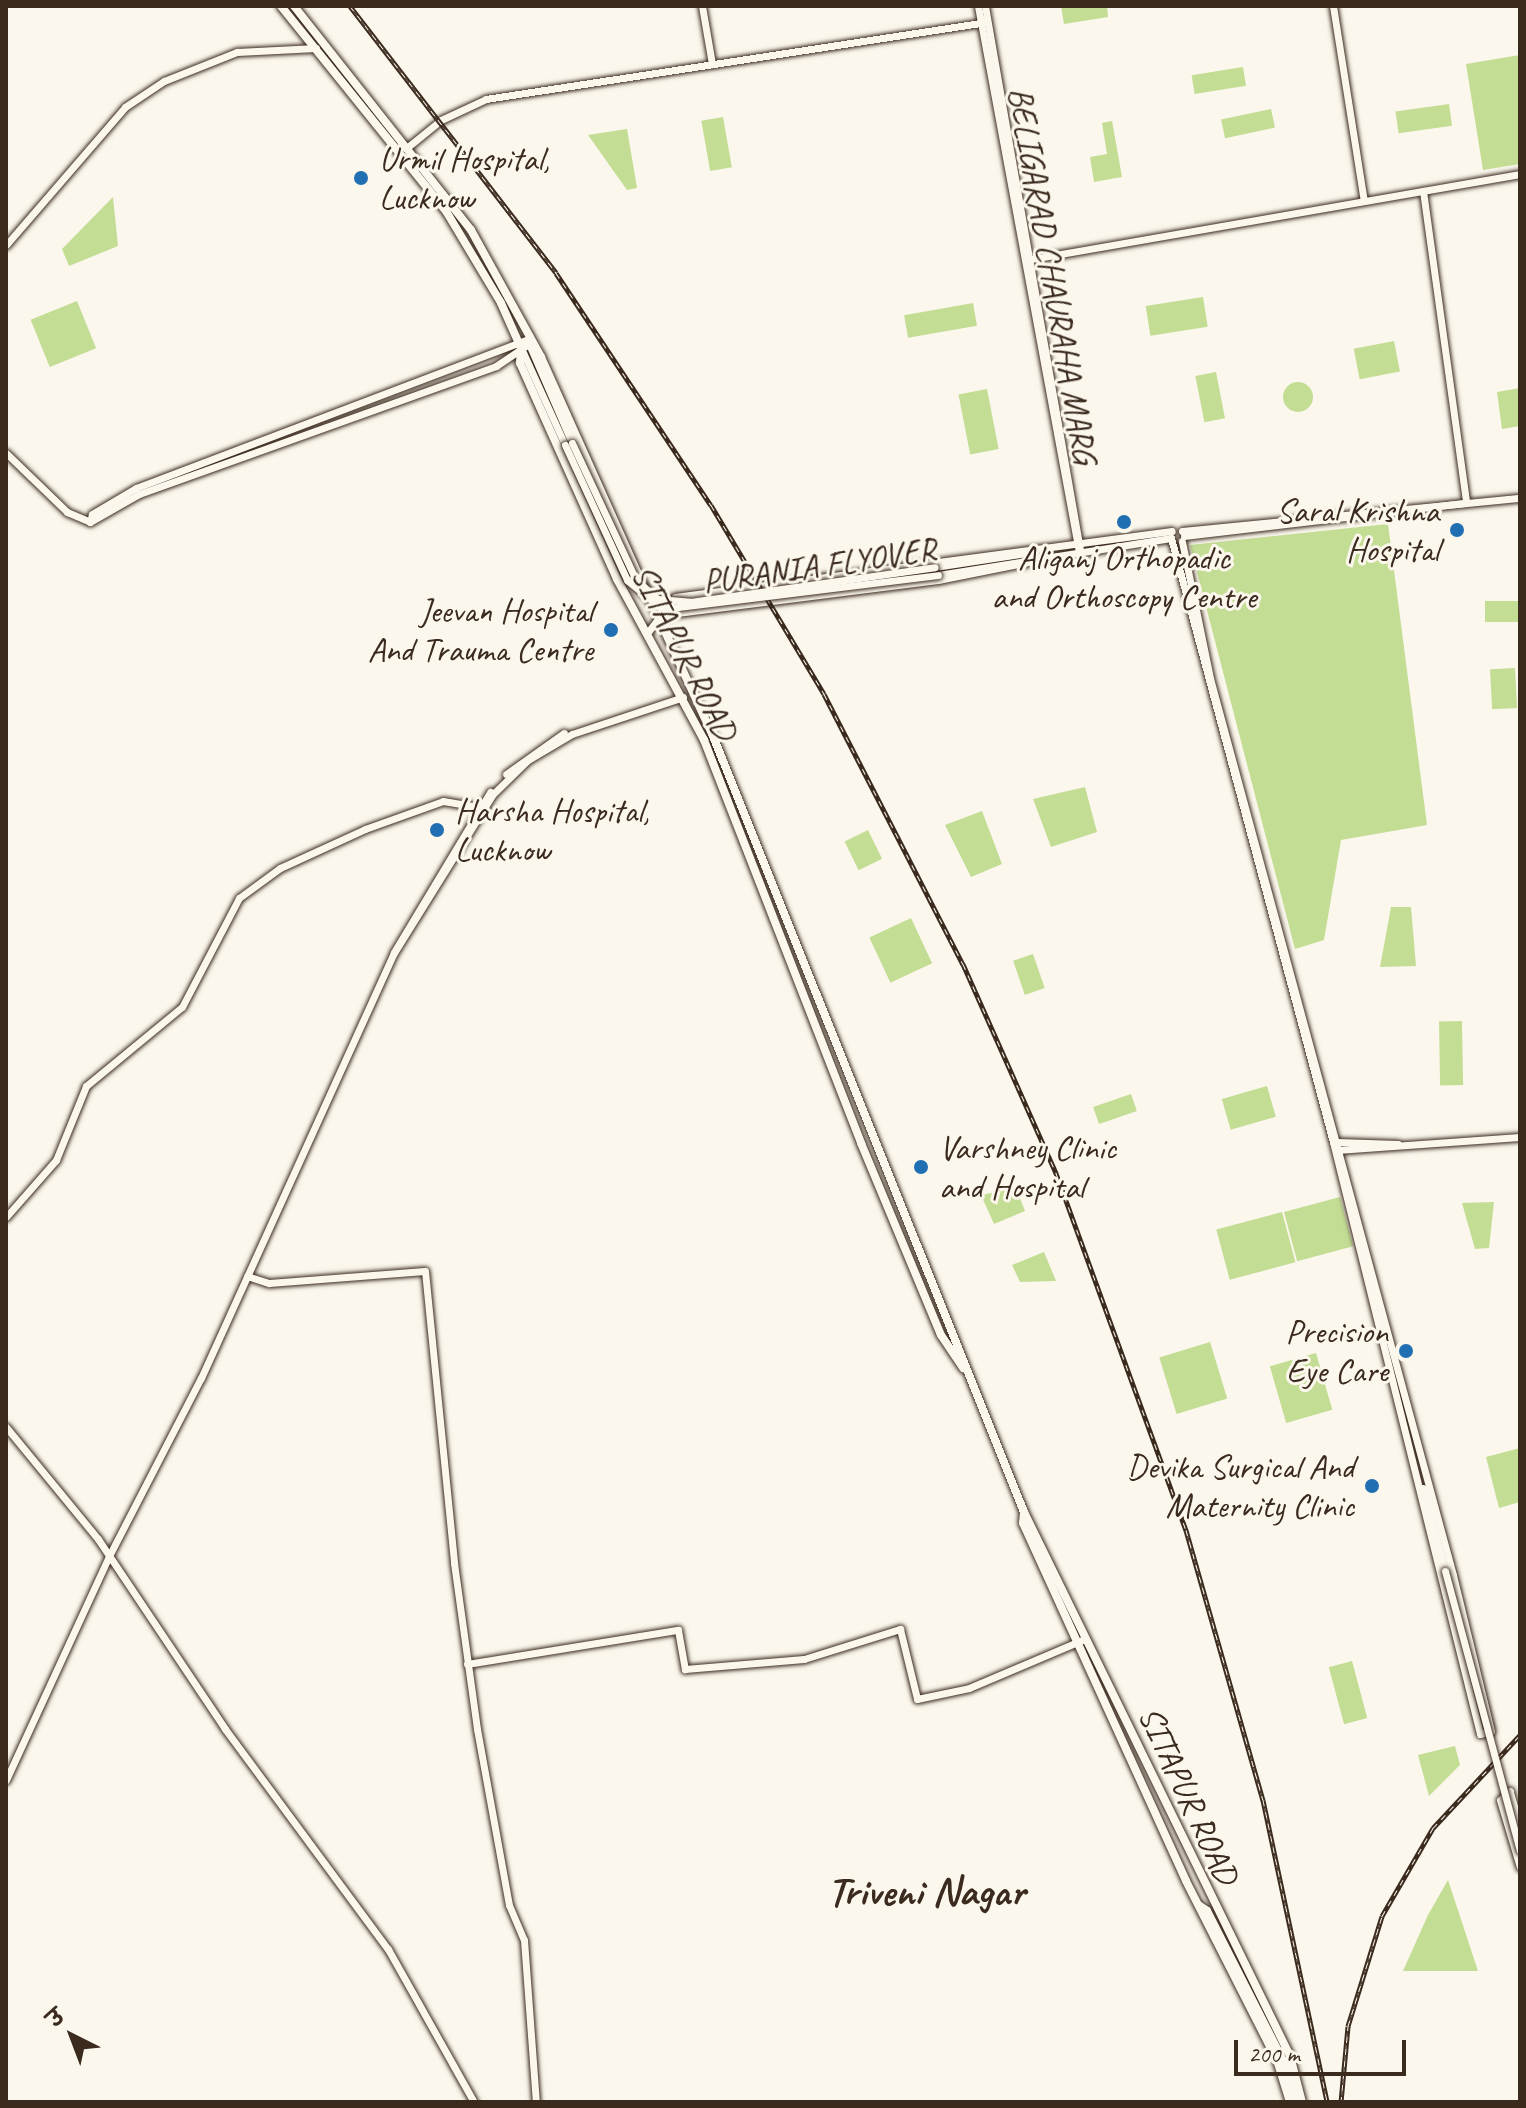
<!DOCTYPE html>
<meta charset="utf-8">
<style>
body{margin:0}
#map{position:relative;width:1526px;height:2108px;overflow:hidden;background:#fbf7ec;font-family:Caveat,"Playpen Sans Deva",sans-serif}
div>[style]{position:absolute}
.green>*{inset:0;background:#c3dd94;transform-origin:0 0}
.round{border-radius:50%}
.roads{filter:drop-shadow(0 0 2px #3b2a1e) drop-shadow(0 0 2px #3b2a1e)}
.secondary>*{height:7px;margin:-3.5px;padding:0 3.5px;transform-origin:3.5px;border-radius:3.5px;background:#fbf7ec}
.primary>*{height:8px;margin:-4px;padding:0 4px;transform-origin:4px;border-radius:4px;background:#fbf7ec}
.rail>*{height:5px;margin-top:-2.5px;transform-origin:0;background:repeating-linear-gradient(90deg,#fbf7ec 0 6px,#3b2a1e 0 12px);box-sizing:border-box;border-block:2px solid #3b2a1e}
.bridges{filter:drop-shadow(0 0 2px #3b2a1e) drop-shadow(0 0 2px #3b2a1e)}
.secondary-bridge>*{height:7px;margin:-3.5px;padding:0 3.5px;transform-origin:3.5px;border-radius:3.5px;background:#fbf7ec}
.dots>*{width:22px;height:22px;translate:-50% -50%;box-sizing:border-box;border:4px solid #fbf7ec;border-radius:50%}
span{translate:-50% -50%;white-space:nowrap;text-align:center;line-height:1.15;-webkit-text-stroke:6px #fbf7ec;paint-order:stroke}
.poi-label{font-size:34px;color:#3b2a1e}
.left{translate:0 -50%;text-align:left}
.right{translate:-100% -50%;text-align:right}
.street-label{font-size:34px;color:#3b2a1e}
.district-label{font-size:42px;color:#3b2a1e;font-weight:700}
.frame{position:absolute;inset:0;border:8px solid #3b2a1e;pointer-events:none}
.north{position:absolute;left:32px;top:1996px;width:80px;height:80px;-webkit-text-stroke:6px #fbf7ec;paint-order:stroke;rotate:318deg;font-size:22px;font-weight:700;line-height:32px;text-align:center;color:#3b2a1e}
.north::after{content:'';display:block;margin:auto;width:28px;height:36px;background:#3b2a1e;clip-path:polygon(50% 0,100% 100%,50% 72%,0 100%)}
.scale{position:absolute;left:1234px;top:2040px;width:172px;height:36px;box-sizing:border-box;border:4px solid #3b2a1e;border-top:0;padding-left:10px;font-size:24px;line-height:28px;white-space:nowrap;color:#3b2a1e;-webkit-text-stroke:6px #fbf7ec;paint-order:stroke}
</style>
<div id="map">
<div class="green">
<div style="clip-path:polygon(1061px 6px,1107px 6px,1108px 17px,1064px 24px)"></div>
<div style="clip-path:polygon(1520px 55px,1520px 164px,1483px 170px,1466px 64px)"></div>
<div style="left:1243px;top:67px;width:19px;height:52px;rotate:81deg"></div>
<div style="left:1449px;top:104px;width:22px;height:54px;rotate:82deg"></div>
<div style="left:1271px;top:109px;width:19px;height:51px;rotate:78deg"></div>
<div style="left:723px;top:117px;width:51px;height:22px;rotate:80deg"></div>
<div style="clip-path:polygon(1112px 121px,1122px 177px,1094px 182px,1090px 157px,1107px 154px,1102px 123px)"></div>
<div style="clip-path:polygon(627px 129px,637px 188px,627px 190px,588px 135px)"></div>
<div style="clip-path:polygon(113px 197px,118px 246px,69px 266px,62px 249px)"></div>
<div style="left:1203px;top:297px;width:30px;height:58px;rotate:81deg"></div>
<div style="left:77px;top:301px;width:51px;height:50px;rotate:68deg"></div>
<div style="left:973px;top:303px;width:23px;height:70px;rotate:80deg"></div>
<div style="left:1394px;top:341px;width:31px;height:41px;rotate:79deg"></div>
<div style="left:1216px;top:372px;width:47px;height:21px;rotate:79deg"></div>
<div class="round" style="left:1283px;top:382px;width:30px;height:30px"></div>
<div style="clip-path:polygon(1520px 388px,1520px 426px,1502px 429px,1497px 392px)"></div>
<div style="left:987px;top:389px;width:61px;height:29px;rotate:79deg"></div>
<div style="clip-path:polygon(1388px 524px,1427px 825px,1341px 840px,1324px 940px,1295px 949px,1190px 545px)"></div>
<div style="left:1520px;top:601px;width:21px;height:35px;rotate:90deg"></div>
<div style="left:1515px;top:668px;width:40px;height:25px;rotate:87deg"></div>
<div style="clip-path:polygon(1085px 787px,1097px 832px,1051px 847px,1033px 799px)"></div>
<div style="clip-path:polygon(982px 811px,1002px 864px,971px 877px,945px 825px)"></div>
<div style="left:868px;top:830px;width:32px;height:26px;rotate:64deg"></div>
<div style="clip-path:polygon(1391px 907px,1411px 907px,1416px 966px,1380px 967px)"></div>
<div style="left:911px;top:918px;width:50px;height:46px;rotate:65deg"></div>
<div style="left:1033px;top:954px;width:36px;height:21px;rotate:71deg"></div>
<div style="left:1462px;top:1021px;width:64px;height:23px;rotate:89deg"></div>
<div style="left:1267px;top:1086px;width:32px;height:47px;rotate:74deg"></div>
<div style="left:1131px;top:1094px;width:18px;height:40px;rotate:71deg"></div>
<div style="clip-path:polygon(1016px 1188px,1025px 1211px,994px 1224px,981px 1195px)"></div>
<div style="left:1340px;top:1197px;width:51px;height:58px;rotate:75deg"></div>
<div style="clip-path:polygon(1494px 1202px,1489px 1248px,1475px 1249px,1462px 1203px)"></div>
<div style="left:1282px;top:1212px;width:52px;height:68px;rotate:75deg"></div>
<div style="clip-path:polygon(1044px 1252px,1056px 1281px,1020px 1282px,1012px 1265px)"></div>
<div style="left:1210px;top:1342px;width:59px;height:53px;rotate:73deg"></div>
<div style="left:1316px;top:1353px;width:59px;height:48px;rotate:74deg"></div>
<div style="clip-path:polygon(1520px 1448px,1520px 1502px,1499px 1508px,1486px 1457px)"></div>
<div style="left:1352px;top:1661px;width:59px;height:24px;rotate:75deg"></div>
<div style="clip-path:polygon(1455px 1746px,1460px 1765px,1429px 1796px,1418px 1755px)"></div>
<div style="clip-path:polygon(1448px 1880px,1478px 1971px,1403px 1971px,1428px 1915px)"></div>
</div>
<div class="roads">
<div class="secondary">
<div style="left:702px;top:6px;width:59px;rotate:80.2deg"></div>
<div style="left:978px;top:6px;width:555px;rotate:79.52deg"></div>
<div style="left:985px;top:6px;width:552px;rotate:80.09deg"></div>
<div style="left:1333px;top:6px;width:197px;rotate:81deg"></div>
<div style="left:409px;top:146px;width:41px;rotate:-39.1deg"></div>
<div style="left:441px;top:120px;width:50px;rotate:-25deg"></div>
<div style="left:486px;top:99px;width:507px;rotate:-8.74deg"></div>
<div style="left:1423px;top:191px;width:314px;rotate:82.1deg"></div>
<div style="left:6px;top:245px;width:182px;rotate:-49.2deg"></div>
<div style="left:125px;top:107px;width:47px;rotate:-33.7deg"></div>
<div style="left:164px;top:81px;width:79px;rotate:-21.7deg"></div>
<div style="left:237px;top:52px;width:79px;rotate:-2.9deg"></div>
<div style="left:1026px;top:260px;width:501px;rotate:-9.88deg"></div>
<div style="left:521px;top:348px;width:107px;rotate:65.6deg"></div>
<div style="left:6px;top:453px;width:85px;rotate:44deg"></div>
<div style="left:67px;top:512px;width:25px;rotate:23deg"></div>
<div style="left:90px;top:522px;width:56px;rotate:-29.7deg"></div>
<div style="left:139px;top:494px;width:379px;rotate:-19.7deg"></div>
<div style="left:496px;top:366px;width:40px;rotate:-34deg"></div>
<div style="left:529px;top:344px;width:108px;rotate:66.5deg"></div>
<div style="left:90px;top:522px;width:8px;rotate:-76deg"></div>
<div style="left:92px;top:514px;width:51px;rotate:-30.6deg"></div>
<div style="left:136px;top:488px;width:417px;rotate:-20.8deg"></div>
<div style="left:1182px;top:531px;width:340px;rotate:-5.6deg"></div>
<div style="left:1184px;top:536px;width:282px;rotate:-6.7deg"></div>
<div style="left:1171px;top:538px;width:625px;rotate:74.99deg"></div>
<div style="left:1333px;top:1142px;width:610px;rotate:76.05deg"></div>
<div style="left:1480px;top:1734px;width:11px;rotate:-15deg"></div>
<div style="left:1491px;top:1731px;width:161px;rotate:-103.7deg"></div>
<div style="left:1453px;top:1575px;width:929px;rotate:-105.16deg"></div>
<div style="left:1210px;top:678px;width:140px;rotate:-101.6deg"></div>
<div style="left:935px;top:567px;width:86px;rotate:-8.7deg"></div>
<div style="left:938px;top:575px;width:236px;rotate:-9deg"></div>
<div style="left:662px;top:624px;width:12px;rotate:-55deg"></div>
<div style="left:669px;top:614px;width:271px;rotate:-7.2deg"></div>
<div style="left:938px;top:580px;width:107px;rotate:-11.3deg"></div>
<div style="left:648px;top:632px;width:44px;rotate:-52.4deg"></div>
<div style="left:675px;top:597px;width:501px;rotate:-7.56deg"></div>
<div style="left:506px;top:774px;width:71px;rotate:-35.3deg"></div>
<div style="left:394px;top:952px;width:187px;rotate:-59deg"></div>
<div style="left:1337px;top:1142px;width:61px;rotate:1.9deg"></div>
<div style="left:1337px;top:1150px;width:183px;rotate:-4.1deg"></div>
<div style="left:6px;top:1217px;width:76px;rotate:-48.7deg"></div>
<div style="left:56px;top:1160px;width:80px;rotate:-67.9deg"></div>
<div style="left:86px;top:1086px;width:124px;rotate:-39.5deg"></div>
<div style="left:182px;top:1007px;width:123px;rotate:-62.4deg"></div>
<div style="left:239px;top:898px;width:51px;rotate:-36.2deg"></div>
<div style="left:280px;top:868px;width:94px;rotate:-24.6deg"></div>
<div style="left:365px;top:829px;width:83px;rotate:-19.7deg"></div>
<div style="left:443px;top:801px;width:43px;rotate:9.5deg"></div>
<div style="left:247px;top:1276px;width:23px;rotate:18deg"></div>
<div style="left:269px;top:1283px;width:156px;rotate:-4.4deg"></div>
<div style="left:425px;top:1271px;width:293px;rotate:84.3deg"></div>
<div style="left:454px;top:1563px;width:168px;rotate:82.1deg"></div>
<div style="left:477px;top:1729px;width:179px;rotate:79.7deg"></div>
<div style="left:509px;top:1905px;width:38px;rotate:67deg"></div>
<div style="left:524px;top:1940px;width:162px;rotate:85.8deg"></div>
<div style="left:6px;top:1427px;width:145px;rotate:50.6deg"></div>
<div style="left:98px;top:1539px;width:229px;rotate:56.2deg"></div>
<div style="left:225px;top:1729px;width:274px;rotate:53.5deg"></div>
<div style="left:388px;top:1949px;width:176px;rotate:60.7deg"></div>
<div style="left:1423px;top:1488px;width:86px;rotate:75.2deg"></div>
<div style="left:467px;top:1664px;width:214px;rotate:-9.2deg"></div>
<div style="left:678px;top:1630px;width:40px;rotate:80deg"></div>
<div style="left:685px;top:1669px;width:119px;rotate:-4.8deg"></div>
<div style="left:804px;top:1659px;width:101px;rotate:-17.4deg"></div>
<div style="left:900px;top:1629px;width:72px;rotate:76.3deg"></div>
<div style="left:917px;top:1699px;width:53px;rotate:-11.9deg"></div>
<div style="left:969px;top:1688px;width:123px;rotate:-23deg"></div>
<div style="left:6px;top:1780px;width:247px;rotate:-65.3deg"></div>
<div style="left:109px;top:1556px;width:200px;rotate:-62.7deg"></div>
<div style="left:201px;top:1378px;width:467px;rotate:-65.6deg"></div>
<div style="left:394px;top:953px;width:187px;rotate:-58.1deg"></div>
<div style="left:493px;top:794px;width:49px;rotate:-44.2deg"></div>
<div style="left:528px;top:760px;width:51px;rotate:-30.6deg"></div>
<div style="left:572px;top:734px;width:117px;rotate:-18.4deg"></div>
<div style="left:1520px;top:1827px;width:37px;rotate:-106deg"></div>
<div style="left:1510px;top:1791px;width:13px;rotate:138deg"></div>
<div style="left:1500px;top:1800px;width:70px;rotate:73.4deg"></div>
<div style="left:1197px;top:1903px;width:12px;rotate:35deg"></div>
<div style="left:1207px;top:1910px;width:170px;rotate:63.1deg"></div>
<div style="left:1284px;top:2062px;width:42px;rotate:73.3deg"></div>
</div>
<div class="primary">
<div style="left:281px;top:6px;width:263px;rotate:51.2deg"></div>
<div style="left:446px;top:211px;width:107px;rotate:59.1deg"></div>
<div style="left:501px;top:303px;width:49px;rotate:66deg"></div>
<div style="left:521px;top:348px;width:15px;rotate:94deg"></div>
<div style="left:520px;top:363px;width:237px;rotate:65.8deg"></div>
<div style="left:617px;top:579px;width:183px;rotate:61.6deg"></div>
<div style="left:704px;top:740px;width:433px;rotate:68.7deg"></div>
<div style="left:861px;top:1143px;width:208px;rotate:67.4deg"></div>
<div style="left:941px;top:1335px;width:40px;rotate:56deg"></div>
<div style="left:294px;top:6px;width:285px;rotate:51.7deg"></div>
<div style="left:471px;top:230px;width:145px;rotate:61.1deg"></div>
<div style="left:541px;top:357px;width:252px;rotate:65.9deg"></div>
<div style="left:650px;top:599px;width:151px;rotate:65.3deg"></div>
<div style="left:713px;top:736px;width:836px;rotate:68.16deg"></div>
<div style="left:1024px;top:1512px;width:606px;rotate:63.94deg"></div>
<div style="left:1290px;top:2056px;width:48px;rotate:75.4deg"></div>
<div style="left:1024px;top:1512px;width:11px;rotate:95deg"></div>
<div style="left:1023px;top:1523px;width:393px;rotate:65.5deg"></div>
<div style="left:1186px;top:1881px;width:201px;rotate:63.1deg"></div>
<div style="left:1277px;top:2060px;width:44px;rotate:72.8deg"></div>
</div>
</div>
<div class="rail">
<div style="left:350px;top:6px;width:337px;rotate:52.3deg"></div>
<div style="left:556px;top:273px;width:279px;rotate:56.3deg"></div>
<div style="left:711px;top:505px;width:220px;rotate:59.1deg"></div>
<div style="left:824px;top:694px;width:304px;rotate:62.8deg"></div>
<div style="left:963px;top:964px;width:229px;rotate:66deg"></div>
<div style="left:1056px;top:1173px;width:380px;rotate:70deg"></div>
<div style="left:1186px;top:1530px;width:281px;rotate:74.1deg"></div>
<div style="left:1263px;top:1800px;width:309px;rotate:78deg"></div>
<div style="left:1341px;top:2102px;width:76px;rotate:-84.7deg"></div>
<div style="left:1348px;top:2026px;width:115px;rotate:-72.8deg"></div>
<div style="left:1382px;top:1916px;width:102px;rotate:-59.9deg"></div>
<div style="left:1433px;top:1828px;width:127px;rotate:-46.9deg"></div>
</div>
<div class="bridges">
<div class="secondary-bridge">
<div style="left:572px;top:443px;width:151px;rotate:65deg"></div>
<div style="left:636px;top:580px;width:29px;rotate:41deg"></div>
<div style="left:658px;top:599px;width:32px;rotate:5deg"></div>
<div style="left:690px;top:602px;width:247px;rotate:-8.1deg"></div>
<div style="left:565px;top:445px;width:149px;rotate:65.3deg"></div>
<div style="left:627px;top:580px;width:45px;rotate:39.6deg"></div>
<div style="left:662px;top:609px;width:278px;rotate:-7deg"></div>
<div style="left:1445px;top:1571px;width:289px;rotate:75deg"></div>
</div>
</div>
<div class="dots">
<div style="left:361px;top:178px;background:#1f6fb2"></div>
<div style="left:1124px;top:522px;background:#1f6fb2"></div>
<div style="left:1457px;top:530px;background:#1f6fb2"></div>
<div style="left:611px;top:630px;background:#1f6fb2"></div>
<div style="left:437px;top:830px;background:#1f6fb2"></div>
<div style="left:921px;top:1167px;background:#1f6fb2"></div>
<div style="left:1406px;top:1351px;background:#1f6fb2"></div>
<div style="left:1372px;top:1486px;background:#1f6fb2"></div>
</div>
<div class="poi-label">
<span class="left" style="left:379px;top:178px">Urmil Hospital,<br>Lucknow</span>
<span class="right" style="left:1439px;top:530px">Saral Krishna<br>Hospital</span>
<span style="left:1124px;top:577px">Aliganj Orthopadic<br>and Orthoscopy Centre</span>
<span class="right" style="left:593px;top:630px">Jeevan Hospital<br>And Trauma Centre</span>
<span class="left" style="left:455px;top:830px">Harsha Hospital,<br>Lucknow</span>
<span class="left" style="left:939px;top:1167px">Varshney Clinic<br>and Hospital</span>
<span class="right" style="left:1388px;top:1351px">Precision<br>Eye Care</span>
<span class="right" style="left:1354px;top:1486px">Devika Surgical And<br>Maternity Clinic</span>
</div>
<div class="street-label">
<span style="left:1053px;top:275px;rotate:80deg">BELIGARAD CHAURAHA MARG</span>
<span style="left:819px;top:565px;rotate:-8deg">PURANIA FLYOVER</span>
<span style="left:685px;top:652px;rotate:63deg">SITAPUR ROAD</span>
<span style="left:1189px;top:1795px;rotate:65deg">SITAPUR ROAD</span>
</div>
<div class="district-label">
<span style="left:926px;top:1892px">Triveni Nagar</span>
</div>
<div class="frame"></div>
<div class="north">उ</div>
<div class="scale">200 m</div>
</div>
